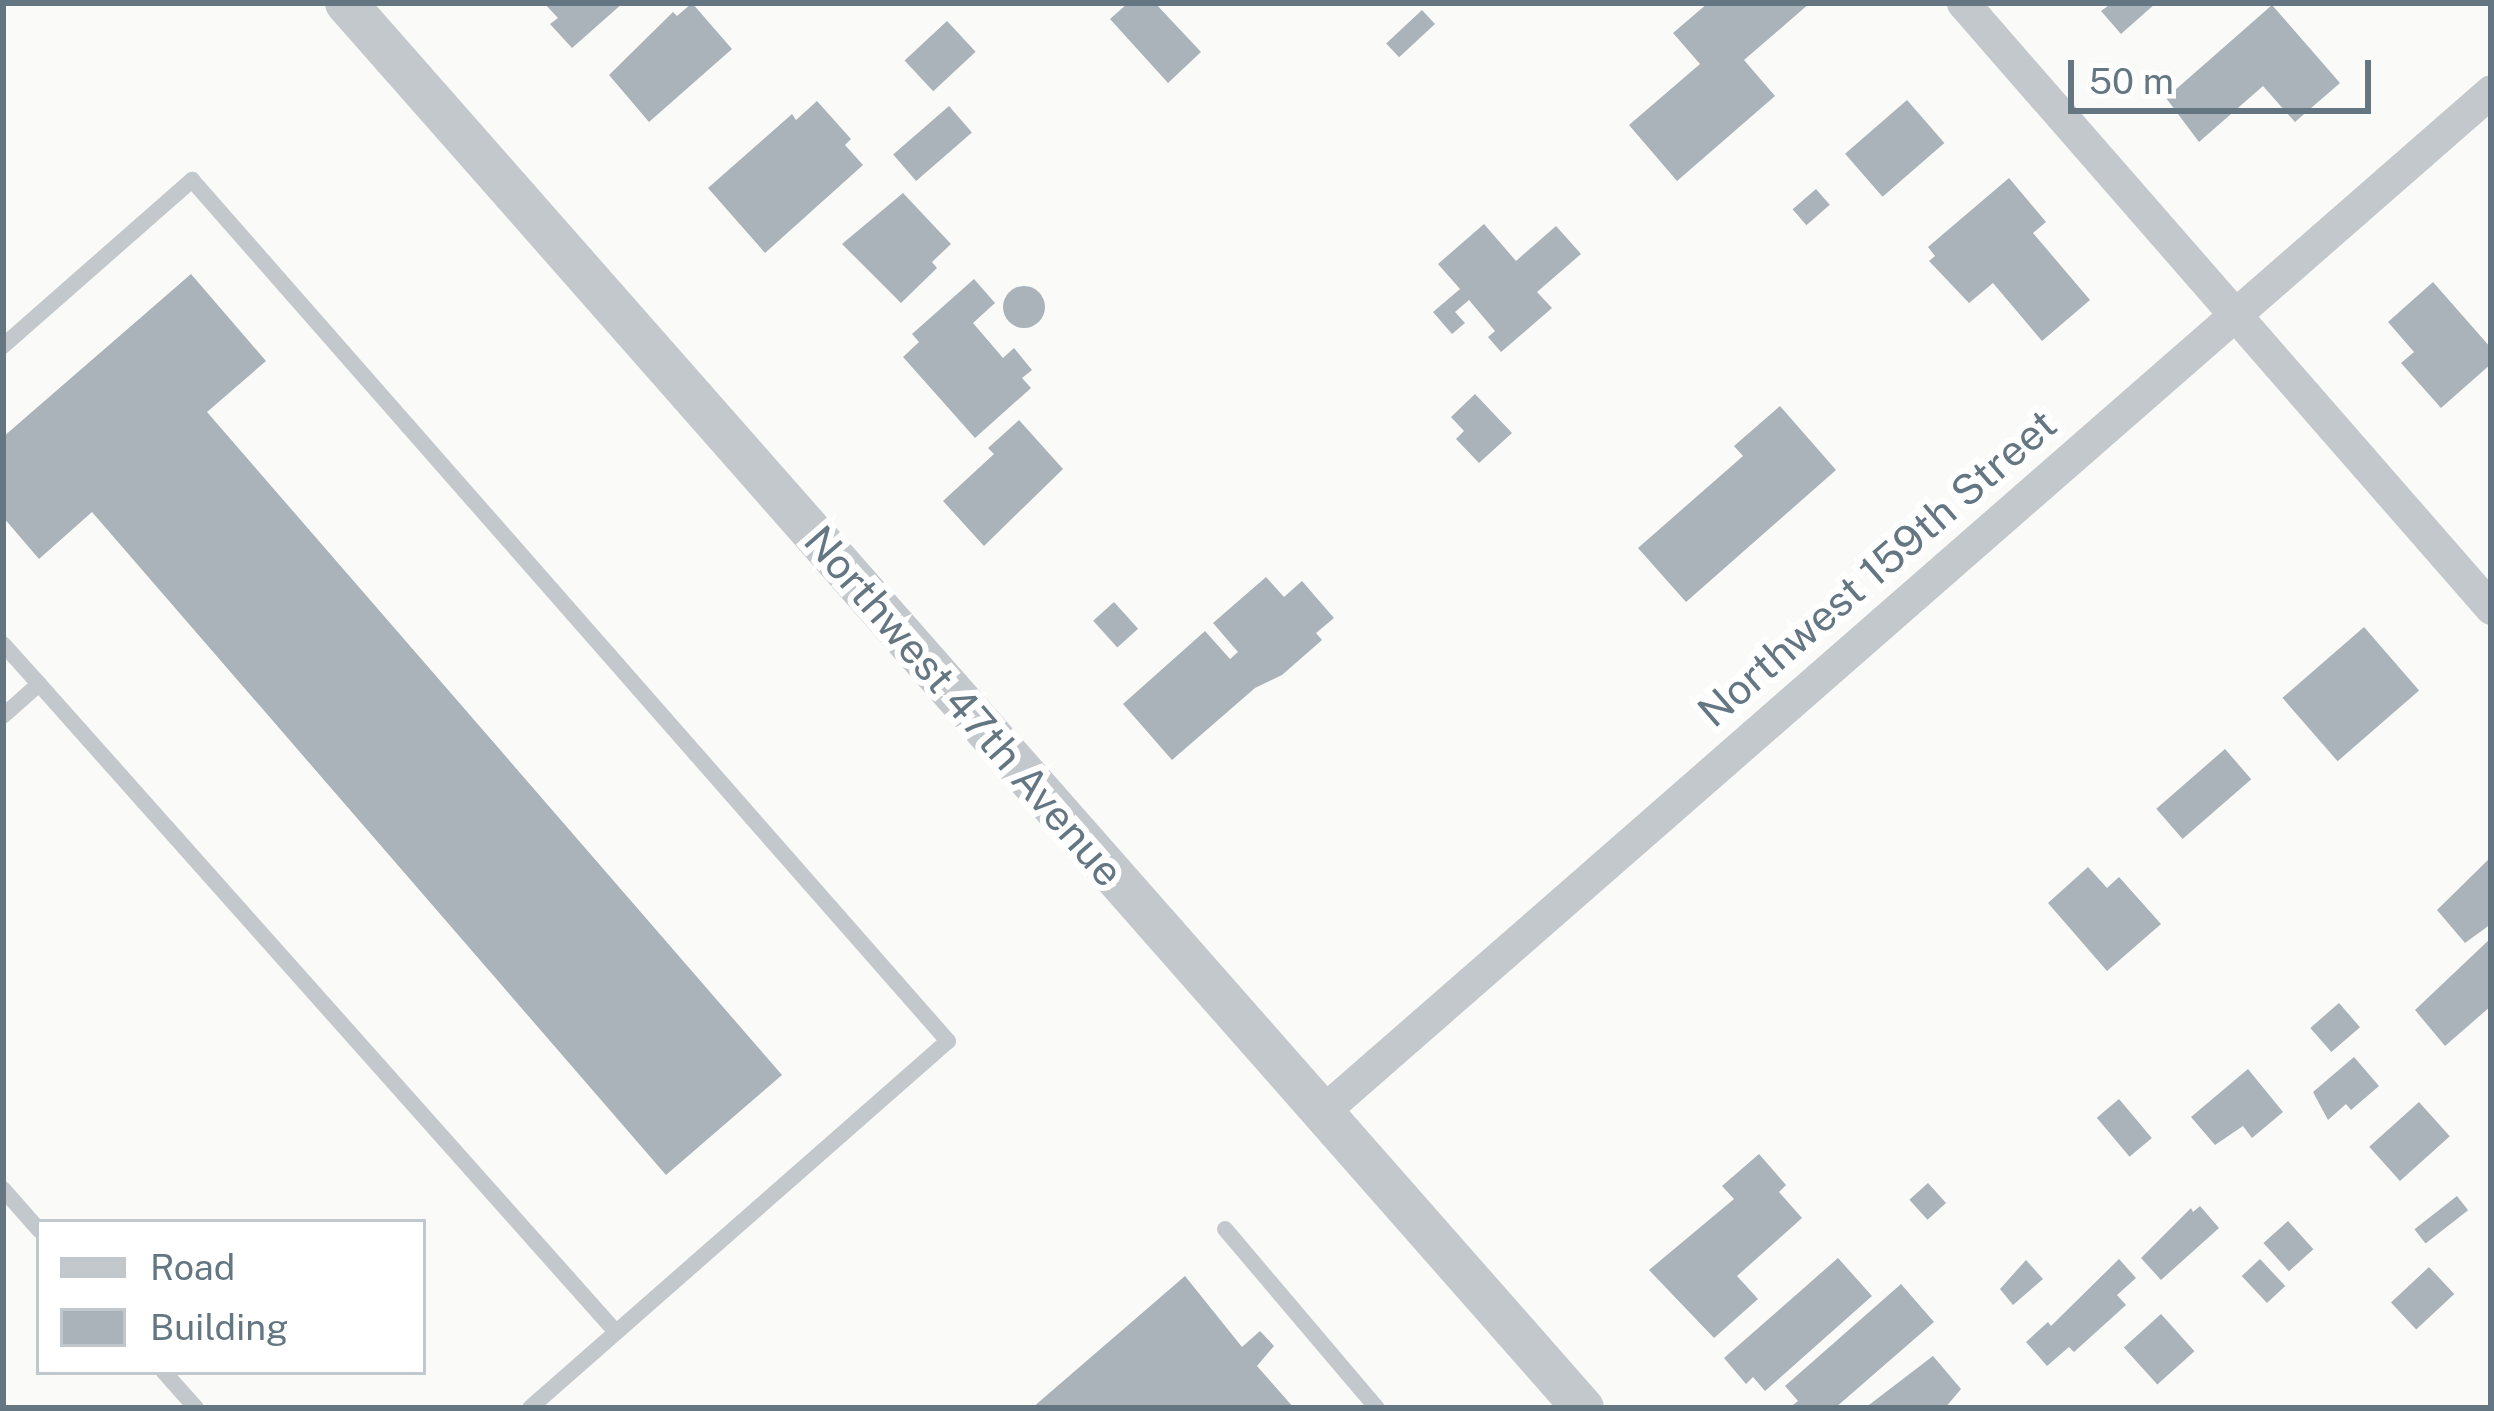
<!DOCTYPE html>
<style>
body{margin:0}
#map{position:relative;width:2494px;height:1411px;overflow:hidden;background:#fafaf8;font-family:"Public Sans",sans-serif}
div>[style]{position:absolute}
.building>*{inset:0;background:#aab3b9;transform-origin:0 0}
.round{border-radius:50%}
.service>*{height:16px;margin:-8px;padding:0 8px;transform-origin:8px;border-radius:8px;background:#c3c8cc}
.minor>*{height:33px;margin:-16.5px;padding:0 16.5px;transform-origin:16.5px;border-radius:16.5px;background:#c3c8cc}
.tertiary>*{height:42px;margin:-21px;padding:0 21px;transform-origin:21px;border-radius:21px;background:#c3c8cc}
span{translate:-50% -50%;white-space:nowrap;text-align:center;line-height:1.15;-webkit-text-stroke:12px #fff;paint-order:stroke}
.street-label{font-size:42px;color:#657683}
.frame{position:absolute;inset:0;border:6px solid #657683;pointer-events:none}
.legend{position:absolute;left:36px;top:1219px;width:390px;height:156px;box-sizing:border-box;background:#fff;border:3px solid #c1c8cd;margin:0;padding:15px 21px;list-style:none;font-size:36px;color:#657683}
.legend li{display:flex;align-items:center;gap:24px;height:60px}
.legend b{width:60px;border:3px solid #c1c8cd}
.scale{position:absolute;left:2068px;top:60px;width:303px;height:54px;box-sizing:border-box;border:6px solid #657683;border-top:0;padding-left:15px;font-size:36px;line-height:42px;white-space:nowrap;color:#657683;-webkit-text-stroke:9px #fff;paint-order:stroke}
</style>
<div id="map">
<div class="building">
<div style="clip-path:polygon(544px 3px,623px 3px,572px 48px,550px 24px,558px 18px)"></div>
<div style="clip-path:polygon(692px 3px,732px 49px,649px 122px,609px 75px,673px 12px,677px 16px)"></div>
<div style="clip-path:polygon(1128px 3px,1155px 3px,1201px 52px,1168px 83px,1110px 19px)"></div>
<div style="clip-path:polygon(1708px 3px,1810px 3px,1744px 60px,1775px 96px,1677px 181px,1629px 125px,1700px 64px,1673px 33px)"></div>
<div style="clip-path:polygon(2112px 3px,2156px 3px,2121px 34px,2101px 11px)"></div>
<div style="clip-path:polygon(2272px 5px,2340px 83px,2295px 122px,2263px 86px,2199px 142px,2166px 98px)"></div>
<div style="left:1422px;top:10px;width:19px;height:49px;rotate:47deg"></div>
<div style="left:947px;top:21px;width:42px;height:58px;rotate:47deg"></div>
<div style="left:1907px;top:100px;width:57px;height:82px;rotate:49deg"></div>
<div style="clip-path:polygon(817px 101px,851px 139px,845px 145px,863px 165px,765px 253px,708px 188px,792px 114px,796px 120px)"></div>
<div style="left:949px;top:106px;width:35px;height:74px;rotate:49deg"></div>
<div style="clip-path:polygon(2009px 178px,2046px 222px,2033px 233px,2090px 300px,2042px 341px,1993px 283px,1969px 303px,1929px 261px,1935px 256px,1928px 247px)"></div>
<div style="left:1816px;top:189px;width:21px;height:31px;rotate:49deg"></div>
<div style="clip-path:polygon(903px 193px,951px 244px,932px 262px,937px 268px,901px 303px,842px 244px)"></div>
<div style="clip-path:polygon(1484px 224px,1516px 261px,1556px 226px,1581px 254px,1537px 292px,1552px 308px,1501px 352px,1488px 337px,1495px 331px,1469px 300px,1455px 312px,1465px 323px,1452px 334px,1433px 312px,1460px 289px,1438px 264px)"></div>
<div style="clip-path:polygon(191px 274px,266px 361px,207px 412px,782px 1075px,666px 1175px,92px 512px,39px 559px,3px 517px,3px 437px)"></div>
<div style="clip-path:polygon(974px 279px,995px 303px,973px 323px,1003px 358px,1014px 348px,1032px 370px,1022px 378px,1031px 388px,975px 438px,903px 357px,919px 342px,912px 334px)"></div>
<div style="clip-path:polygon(2433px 282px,2491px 348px,2491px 364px,2441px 408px,2401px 363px,2414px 352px,2388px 322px)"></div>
<div class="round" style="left:1003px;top:286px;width:42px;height:42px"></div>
<div style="clip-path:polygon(1475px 394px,1512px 433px,1479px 463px,1456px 439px,1464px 431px,1451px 417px)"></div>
<div style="clip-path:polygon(1780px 406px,1836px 470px,1686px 602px,1638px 548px,1743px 456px,1734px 446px)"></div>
<div style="clip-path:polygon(1019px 420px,1063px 469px,984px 546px,943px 501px,994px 454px,988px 448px)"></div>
<div style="clip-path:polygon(1266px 577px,1284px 597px,1302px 581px,1334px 618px,1316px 633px,1322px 640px,1282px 675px,1255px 688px,1172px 760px,1123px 704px,1205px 631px,1230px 659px,1238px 652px,1213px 623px)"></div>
<div style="left:1114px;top:602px;width:36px;height:28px;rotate:48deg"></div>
<div style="left:2364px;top:627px;width:84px;height:108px;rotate:49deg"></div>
<div style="left:2225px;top:749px;width:40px;height:91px;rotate:49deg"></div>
<div style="clip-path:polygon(2491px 857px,2491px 924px,2465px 943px,2437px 910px)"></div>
<div style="clip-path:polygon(2088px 867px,2107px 888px,2119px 877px,2161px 924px,2107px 971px,2048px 903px)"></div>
<div style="clip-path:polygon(2491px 938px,2491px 1006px,2445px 1046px,2415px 1010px)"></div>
<div style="left:2339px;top:1003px;width:32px;height:38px;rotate:49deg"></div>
<div style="clip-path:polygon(2354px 1057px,2379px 1086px,2351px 1110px,2346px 1104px,2328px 1120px,2313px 1092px)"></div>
<div style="clip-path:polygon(2248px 1069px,2283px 1112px,2252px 1138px,2243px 1126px,2215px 1145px,2191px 1117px)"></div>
<div style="left:2119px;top:1099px;width:51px;height:29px;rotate:50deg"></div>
<div style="left:2419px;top:1102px;width:46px;height:67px;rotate:48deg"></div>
<div style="clip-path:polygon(1759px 1154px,1786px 1185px,1779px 1192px,1802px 1218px,1737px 1276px,1758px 1299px,1714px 1338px,1649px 1270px,1734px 1199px,1722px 1186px)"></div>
<div style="left:1928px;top:1183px;width:27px;height:25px;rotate:48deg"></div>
<div style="left:2457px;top:1196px;width:18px;height:54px;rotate:52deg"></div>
<div style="clip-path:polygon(2200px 1206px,2219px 1228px,2161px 1280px,2141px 1258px,2191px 1208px,2193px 1212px)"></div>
<div style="left:2288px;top:1221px;width:38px;height:33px;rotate:48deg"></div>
<div style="clip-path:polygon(1838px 1258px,1872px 1296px,1765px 1391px,1753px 1377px,1746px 1384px,1724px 1358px)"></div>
<div style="clip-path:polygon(2119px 1259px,2136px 1278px,2117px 1295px,2126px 1305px,2074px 1352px,2069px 1347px,2047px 1366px,2026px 1342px,2048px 1322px,2051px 1326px)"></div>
<div style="left:2260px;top:1259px;width:37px;height:25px;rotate:47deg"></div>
<div style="clip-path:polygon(2026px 1260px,2043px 1279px,2013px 1305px,2000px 1289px)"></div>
<div style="left:2429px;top:1267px;width:37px;height:52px;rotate:47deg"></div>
<div style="clip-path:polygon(1185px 1276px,1242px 1347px,1260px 1331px,1274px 1346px,1257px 1366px,1294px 1408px,1032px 1408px)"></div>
<div style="clip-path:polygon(1901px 1284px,1934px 1322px,1835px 1408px,1789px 1408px,1798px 1401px,1785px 1386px)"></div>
<div style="left:2161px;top:1314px;width:50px;height:50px;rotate:48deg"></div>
<div style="clip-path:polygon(1933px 1356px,1961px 1389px,1945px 1408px,1865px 1408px)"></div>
</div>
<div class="service">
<div style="left:3px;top:346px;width:252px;rotate:-41.3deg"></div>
<div style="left:192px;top:180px;width:1146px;rotate:48.72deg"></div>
<div style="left:948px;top:1041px;width:556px;rotate:138.72deg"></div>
<div style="left:3px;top:644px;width:54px;rotate:48deg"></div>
<div style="left:39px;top:684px;width:48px;rotate:138.4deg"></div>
<div style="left:39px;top:684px;width:868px;rotate:48.32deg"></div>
<div style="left:3px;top:1189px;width:55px;rotate:48.7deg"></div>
<div style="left:1225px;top:1229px;width:235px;rotate:49.7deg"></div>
<div style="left:164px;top:1372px;width:48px;rotate:48.4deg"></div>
</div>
<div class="minor">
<div style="left:1963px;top:3px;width:803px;rotate:48.89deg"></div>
<div style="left:1322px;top:1112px;width:1552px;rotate:-41.13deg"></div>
</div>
<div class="tertiary">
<div style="left:346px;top:3px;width:1872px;rotate:48.64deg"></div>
</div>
<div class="street-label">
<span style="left:1877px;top:568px;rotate:-41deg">Northwest 159th Street</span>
<span style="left:964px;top:706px;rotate:49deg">Northwest 47th Avenue</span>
</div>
<div class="frame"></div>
<ul class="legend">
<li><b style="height:15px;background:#c3c8cc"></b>Road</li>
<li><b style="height:33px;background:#aab3b9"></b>Building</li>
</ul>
<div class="scale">50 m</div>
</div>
